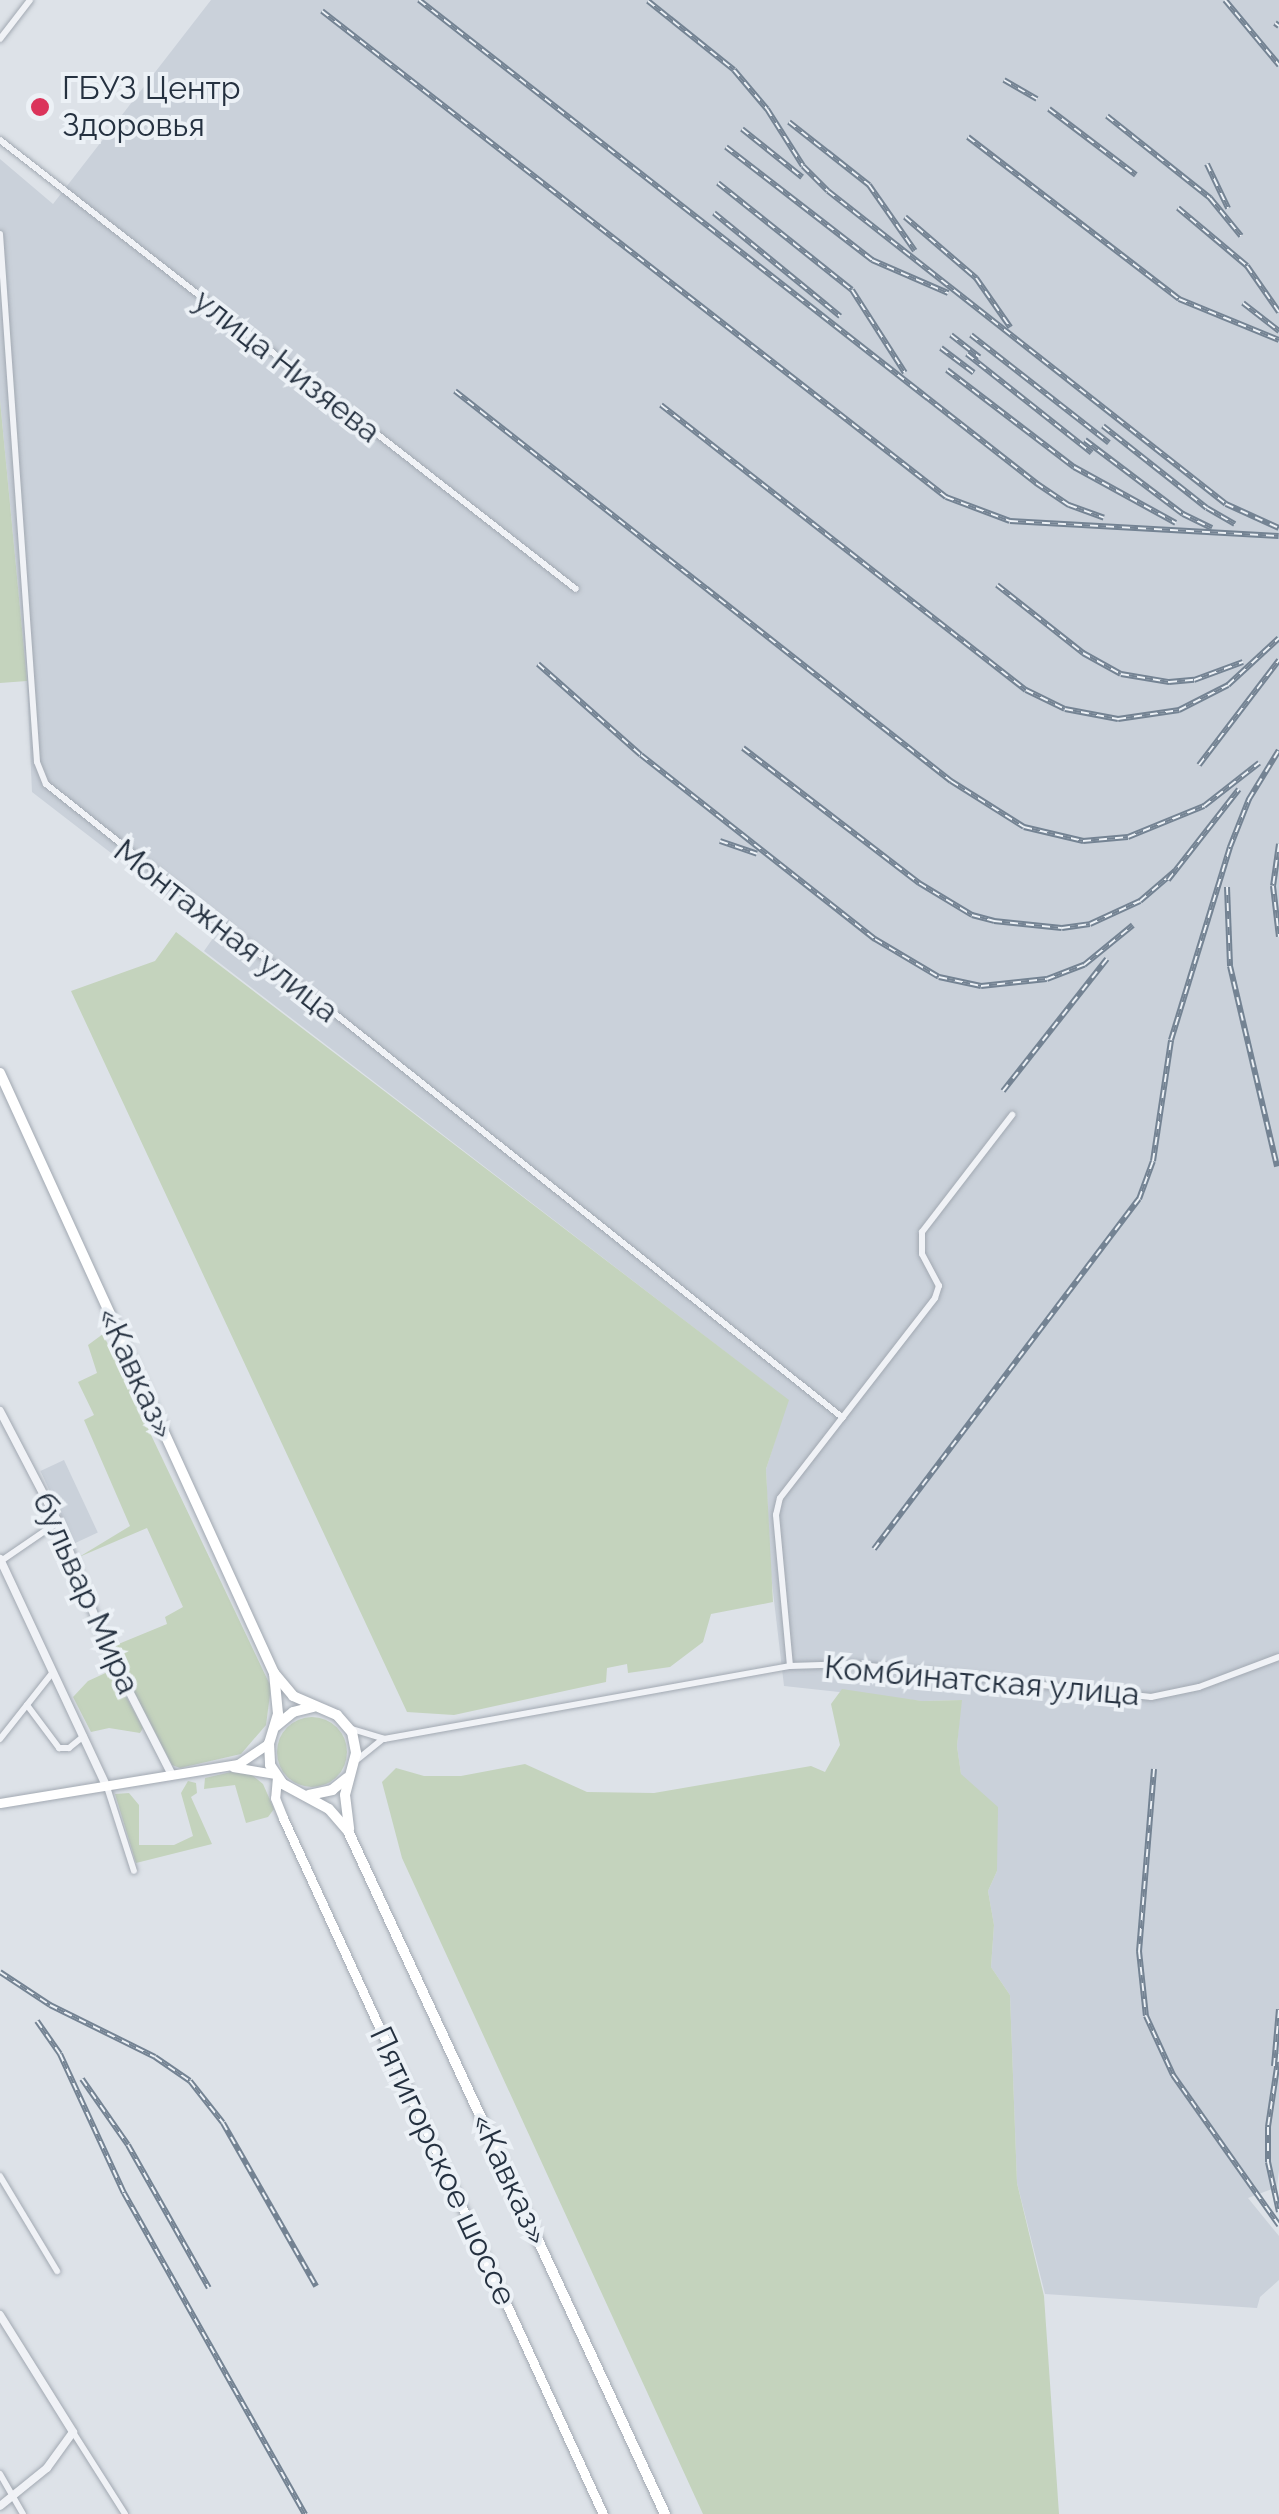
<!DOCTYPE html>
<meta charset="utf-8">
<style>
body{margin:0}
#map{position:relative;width:1279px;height:2514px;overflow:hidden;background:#dde2e8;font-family:Raleway,sans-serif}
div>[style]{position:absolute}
.built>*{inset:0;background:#cad1da;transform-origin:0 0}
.green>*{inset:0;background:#c4d3bd}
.round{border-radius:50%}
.roads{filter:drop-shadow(0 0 2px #a2a9b2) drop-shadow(0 0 2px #a2a9b2)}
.minor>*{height:6px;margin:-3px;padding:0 3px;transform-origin:3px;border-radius:3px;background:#f0f2f6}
.tertiary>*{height:8px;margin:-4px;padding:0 4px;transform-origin:4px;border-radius:4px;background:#f0f2f6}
.secondary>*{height:9px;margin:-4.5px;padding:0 4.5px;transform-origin:4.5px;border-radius:4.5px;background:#fff}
.trunk>*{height:10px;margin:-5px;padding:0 5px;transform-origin:5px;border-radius:5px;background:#fff}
.rail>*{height:6px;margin-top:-3px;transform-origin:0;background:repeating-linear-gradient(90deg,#ecf1f6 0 8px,#748393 0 16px);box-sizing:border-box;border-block:2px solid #748393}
.dots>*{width:28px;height:28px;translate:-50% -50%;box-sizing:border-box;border:5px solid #ecf1f6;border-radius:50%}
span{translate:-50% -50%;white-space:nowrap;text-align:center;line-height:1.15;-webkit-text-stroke:8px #ecf1f6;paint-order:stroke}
.poi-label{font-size:32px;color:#253140}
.left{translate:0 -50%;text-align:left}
.street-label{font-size:32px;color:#253140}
</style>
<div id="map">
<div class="built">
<div style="clip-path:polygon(211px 0,1279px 0,1279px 2170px,1277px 2187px,1248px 2198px,1279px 2236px,1279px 2280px,1260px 2297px,1257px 2308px,1045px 2294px,1017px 2183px,1010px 1995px,991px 1967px,994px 1925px,988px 1891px,997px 1871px,991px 1804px,961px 1775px,957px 1746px,961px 1700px,922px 1701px,784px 1686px,770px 1566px,766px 1469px,788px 1400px,204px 951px,216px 934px,32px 792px,27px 681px,0 400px,0 159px,53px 204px)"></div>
<div style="left:64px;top:1460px;width:80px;height:26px;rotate:65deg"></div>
</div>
<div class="green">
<div style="clip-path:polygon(0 400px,27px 681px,0 683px)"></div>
<div style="clip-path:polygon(176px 932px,789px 1400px,766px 1469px,773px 1602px,711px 1614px,703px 1642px,670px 1667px,628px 1673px,627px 1664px,607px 1668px,606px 1682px,454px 1715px,407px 1712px,71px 991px,155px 961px)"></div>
<div style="clip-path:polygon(103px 1334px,271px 1687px,266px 1725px,241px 1754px,180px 1768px,172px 1765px,114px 1653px,116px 1645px,167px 1624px,165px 1617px,183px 1607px,147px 1528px,79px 1557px,130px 1526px,84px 1420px,94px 1415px,78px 1382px,97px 1373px,88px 1345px)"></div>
<div style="clip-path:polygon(112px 1670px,143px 1728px,140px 1733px,109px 1728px,91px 1732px,73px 1697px,88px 1681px)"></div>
<div style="clip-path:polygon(842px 1689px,922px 1701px,962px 1700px,957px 1746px,961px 1774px,998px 1807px,997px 1871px,988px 1891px,994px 1925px,991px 1967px,1010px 1995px,1017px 2183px,1044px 2296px,1059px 2514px,703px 2514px,402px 1858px,382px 1782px,396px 1768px,424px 1776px,461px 1776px,525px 1764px,587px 1792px,654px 1793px,811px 1766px,825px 1772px,840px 1745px,831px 1704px)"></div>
<div class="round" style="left:277px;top:1717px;width:70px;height:70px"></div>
<div style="clip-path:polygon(231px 1772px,252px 1775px,263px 1784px,274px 1809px,268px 1817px,246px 1823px,235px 1785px,204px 1789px,205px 1778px)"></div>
<div style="clip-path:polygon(188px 1781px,196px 1783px,197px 1793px,191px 1797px,212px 1844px,136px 1863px,115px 1794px,129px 1793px,139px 1805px,139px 1845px,174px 1845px,193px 1836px,181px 1793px)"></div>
</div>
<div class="roads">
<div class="minor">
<div style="left:0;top:39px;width:49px;rotate:-52.4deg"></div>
<div style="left:0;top:140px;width:730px;rotate:37.94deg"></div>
<div style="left:0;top:234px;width:529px;rotate:85.99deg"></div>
<div style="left:37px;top:762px;width:24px;rotate:68deg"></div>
<div style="left:46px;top:784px;width:1018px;rotate:38.5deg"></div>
<div style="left:1px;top:1561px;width:69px;rotate:-34.4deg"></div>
<div style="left:790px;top:1666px;width:152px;rotate:-95.3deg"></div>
<div style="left:776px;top:1515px;width:17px;rotate:-77deg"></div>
<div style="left:780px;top:1498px;width:253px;rotate:-52.2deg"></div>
<div style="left:935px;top:1298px;width:13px;rotate:-72deg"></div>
<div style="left:939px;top:1286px;width:36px;rotate:-118deg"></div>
<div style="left:922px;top:1254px;width:22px;rotate:-90deg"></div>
<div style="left:922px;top:1232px;width:148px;rotate:-52.4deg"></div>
<div style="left:27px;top:1705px;width:54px;rotate:53.3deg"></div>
<div style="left:59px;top:1748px;width:10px"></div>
<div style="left:69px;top:1748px;width:19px;rotate:-39deg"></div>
<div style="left:352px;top:1729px;width:34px;rotate:17deg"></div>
<div style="left:384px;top:1739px;width:413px;rotate:-10.2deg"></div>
<div style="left:790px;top:1666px;width:62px;rotate:-1.8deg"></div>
<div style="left:852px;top:1664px;width:301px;rotate:6.3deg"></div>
<div style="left:1151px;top:1697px;width:49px;rotate:-11.8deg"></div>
<div style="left:1199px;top:1687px;width:85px;rotate:-20.6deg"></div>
<div style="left:0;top:1739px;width:85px;rotate:-51.7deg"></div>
<div style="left:358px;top:1759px;width:32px;rotate:-39deg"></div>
<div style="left:107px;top:1787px;width:88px;rotate:72.2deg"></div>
<div style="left:0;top:2176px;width:111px;rotate:59deg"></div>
<div style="left:73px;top:2432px;width:97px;rotate:57.6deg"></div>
<div style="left:0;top:2474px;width:46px;rotate:60.1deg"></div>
</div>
<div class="tertiary">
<div style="left:0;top:1411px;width:125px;rotate:62.4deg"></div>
<div style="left:58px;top:1522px;width:135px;rotate:68.7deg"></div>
<div style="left:107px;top:1648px;width:143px;rotate:62.9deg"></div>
<div style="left:0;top:1559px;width:252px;rotate:64.9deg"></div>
<div style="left:0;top:2315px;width:138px;rotate:58deg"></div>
<div style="left:73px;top:2432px;width:44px;rotate:125.8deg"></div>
<div style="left:47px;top:2468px;width:60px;rotate:141deg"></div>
</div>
<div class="secondary">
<div style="left:233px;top:1767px;width:43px;rotate:9.5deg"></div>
<div style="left:277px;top:1777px;width:21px;rotate:95deg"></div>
<div style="left:275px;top:1798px;width:22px;rotate:68deg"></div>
<div style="left:283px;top:1818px;width:766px;rotate:65.31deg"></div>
<div style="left:0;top:1803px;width:241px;rotate:-9.3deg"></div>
<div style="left:238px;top:1764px;width:37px;rotate:-34deg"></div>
</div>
<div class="trunk">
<div style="left:0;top:1073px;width:660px;rotate:65.46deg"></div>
<div style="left:274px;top:1673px;width:30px;rotate:50deg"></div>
<div style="left:293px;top:1696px;width:48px;rotate:23.4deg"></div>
<div style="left:337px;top:1715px;width:23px;rotate:49deg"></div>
<div style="left:352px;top:1732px;width:21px;rotate:79deg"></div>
<div style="left:356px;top:1753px;width:43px;rotate:104.7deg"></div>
<div style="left:345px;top:1795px;width:34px;rotate:83deg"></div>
<div style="left:274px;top:1673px;width:41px;rotate:84.4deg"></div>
<div style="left:278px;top:1714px;width:30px;rotate:107deg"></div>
<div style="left:269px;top:1743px;width:22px;rotate:87deg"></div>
<div style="left:270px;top:1765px;width:23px;rotate:56deg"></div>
<div style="left:283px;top:1784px;width:52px;rotate:28.5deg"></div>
<div style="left:329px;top:1809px;width:29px;rotate:49deg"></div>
<div style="left:348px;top:1831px;width:753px;rotate:65.1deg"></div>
<div style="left:276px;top:1726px;width:22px;rotate:-39deg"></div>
<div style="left:293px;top:1712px;width:21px;rotate:-14deg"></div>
<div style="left:309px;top:1795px;width:24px;rotate:-12deg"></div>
<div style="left:332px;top:1790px;width:19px;rotate:-39deg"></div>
</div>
</div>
<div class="rail">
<div style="left:419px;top:0;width:784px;rotate:38.05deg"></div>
<div style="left:1036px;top:483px;width:40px;rotate:34deg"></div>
<div style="left:1069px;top:505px;width:37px;rotate:20deg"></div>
<div style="left:1225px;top:0;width:85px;rotate:50.3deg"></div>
<div style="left:648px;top:1px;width:110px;rotate:38.7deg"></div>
<div style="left:734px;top:70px;width:51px;rotate:49.8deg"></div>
<div style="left:767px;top:109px;width:67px;rotate:57.7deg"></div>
<div style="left:803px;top:166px;width:35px;rotate:45deg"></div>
<div style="left:828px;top:191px;width:506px;rotate:38.18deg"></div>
<div style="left:1226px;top:504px;width:58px;rotate:24.4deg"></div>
<div style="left:322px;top:11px;width:791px;rotate:37.91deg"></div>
<div style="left:946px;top:497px;width:68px;rotate:20.6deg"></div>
<div style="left:1010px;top:521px;width:269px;rotate:3.2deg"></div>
<div style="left:1275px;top:23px;width:5px;rotate:37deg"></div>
<div style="left:1004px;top:80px;width:38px;rotate:30deg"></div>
<div style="left:1049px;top:109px;width:109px;rotate:37.2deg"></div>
<div style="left:1107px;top:116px;width:132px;rotate:38.5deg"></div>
<div style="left:1210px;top:198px;width:49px;rotate:50.8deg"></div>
<div style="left:789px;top:122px;width:102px;rotate:38.2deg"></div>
<div style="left:869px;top:185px;width:80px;rotate:55.1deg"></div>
<div style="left:742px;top:129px;width:77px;rotate:38.7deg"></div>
<div style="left:968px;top:137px;width:266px;rotate:37.5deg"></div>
<div style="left:1179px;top:299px;width:108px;rotate:22.3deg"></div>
<div style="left:726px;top:147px;width:185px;rotate:37.7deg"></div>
<div style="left:872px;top:260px;width:83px;rotate:23.5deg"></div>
<div style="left:1207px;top:164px;width:49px;rotate:64.5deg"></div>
<div style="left:718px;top:183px;width:171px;rotate:38.6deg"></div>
<div style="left:852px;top:290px;width:98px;rotate:57.4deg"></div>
<div style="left:1178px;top:208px;width:90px;rotate:40deg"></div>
<div style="left:1247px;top:266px;width:56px;rotate:55.2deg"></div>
<div style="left:714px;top:213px;width:163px;rotate:39.3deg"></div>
<div style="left:905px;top:217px;width:94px;rotate:40.7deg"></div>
<div style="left:976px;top:278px;width:60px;rotate:55.2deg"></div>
<div style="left:1243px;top:303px;width:46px;rotate:37.9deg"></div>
<div style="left:951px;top:335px;width:36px;rotate:38deg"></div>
<div style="left:971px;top:335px;width:175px;rotate:38deg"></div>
<div style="left:941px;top:348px;width:41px;rotate:37.1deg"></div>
<div style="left:967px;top:354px;width:159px;rotate:38.4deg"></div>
<div style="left:947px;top:370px;width:160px;rotate:37.4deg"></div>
<div style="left:1074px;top:467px;width:116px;rotate:28.8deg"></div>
<div style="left:455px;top:391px;width:631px;rotate:38.18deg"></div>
<div style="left:951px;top:781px;width:86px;rotate:32.2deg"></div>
<div style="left:1024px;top:827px;width:61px;rotate:13.3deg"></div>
<div style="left:1083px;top:841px;width:45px;rotate:-5.1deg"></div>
<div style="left:1128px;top:837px;width:82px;rotate:-22.2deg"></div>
<div style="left:1204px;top:806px;width:70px;rotate:-38deg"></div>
<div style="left:661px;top:405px;width:463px;rotate:38deg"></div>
<div style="left:1026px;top:690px;width:43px;rotate:26deg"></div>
<div style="left:1065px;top:709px;width:54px;rotate:10.7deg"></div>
<div style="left:1118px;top:719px;width:62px;rotate:-8.4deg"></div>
<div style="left:1179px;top:710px;width:55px;rotate:-27deg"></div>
<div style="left:1228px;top:685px;width:69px;rotate:-42.7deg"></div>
<div style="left:1103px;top:426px;width:132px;rotate:38.3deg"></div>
<div style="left:1207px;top:508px;width:32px;rotate:30deg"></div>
<div style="left:1085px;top:440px;width:123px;rotate:37.1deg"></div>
<div style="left:1183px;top:514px;width:32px;rotate:26deg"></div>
<div style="left:997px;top:585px;width:110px;rotate:38.3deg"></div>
<div style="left:1083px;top:653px;width:43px;rotate:28.9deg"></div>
<div style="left:1121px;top:674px;width:49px;rotate:9.5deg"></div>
<div style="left:1169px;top:682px;width:25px;rotate:-5deg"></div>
<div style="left:1194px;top:680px;width:52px;rotate:-20.2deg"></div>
<div style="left:538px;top:664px;width:137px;rotate:41.5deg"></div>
<div style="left:641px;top:755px;width:298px;rotate:38.2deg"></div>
<div style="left:875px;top:939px;width:74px;rotate:30.7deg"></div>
<div style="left:939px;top:977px;width:43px;rotate:12.1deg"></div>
<div style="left:981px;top:986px;width:66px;rotate:-6.1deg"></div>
<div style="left:1047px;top:979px;width:40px;rotate:-21deg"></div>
<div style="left:1084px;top:965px;width:63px;rotate:-39.2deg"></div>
<div style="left:743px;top:748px;width:222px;rotate:37.5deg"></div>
<div style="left:919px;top:883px;width:62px;rotate:31.1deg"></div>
<div style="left:972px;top:915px;width:23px;rotate:15deg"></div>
<div style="left:994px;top:921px;width:68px;rotate:5.9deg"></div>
<div style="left:1062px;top:928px;width:28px;rotate:-8deg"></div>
<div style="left:1090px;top:924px;width:55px;rotate:-24.7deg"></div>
<div style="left:1140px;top:901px;width:46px;rotate:-40.6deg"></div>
<div style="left:1199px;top:765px;width:132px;rotate:-52.7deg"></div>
<div style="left:720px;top:841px;width:39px;rotate:19deg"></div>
<div style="left:1279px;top:844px;width:42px;rotate:98.1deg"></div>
<div style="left:1273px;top:886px;width:51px;rotate:83.3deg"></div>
<div style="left:1168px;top:880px;width:115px;rotate:-52deg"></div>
<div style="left:1227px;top:887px;width:79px;rotate:87.8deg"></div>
<div style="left:1230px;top:966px;width:206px;rotate:76.8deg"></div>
<div style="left:1003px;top:1091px;width:168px;rotate:-51.8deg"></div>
<div style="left:874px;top:1549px;width:439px;rotate:-52.9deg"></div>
<div style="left:1139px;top:1199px;width:40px;rotate:-69.8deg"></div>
<div style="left:1153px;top:1161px;width:122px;rotate:-81.5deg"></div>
<div style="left:1171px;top:1040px;width:202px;rotate:-73deg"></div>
<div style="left:1230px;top:847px;width:52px;rotate:-68.4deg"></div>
<div style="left:1249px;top:799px;width:57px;rotate:-58.5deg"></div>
<div style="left:1154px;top:1769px;width:183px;rotate:94.7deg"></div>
<div style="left:1139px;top:1951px;width:65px;rotate:83.9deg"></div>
<div style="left:1146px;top:2016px;width:65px;rotate:65.4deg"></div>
<div style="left:1173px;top:2075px;width:184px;rotate:54.8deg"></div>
<div style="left:0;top:1972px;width:60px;rotate:33.4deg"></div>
<div style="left:50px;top:2005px;width:117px;rotate:26.3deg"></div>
<div style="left:155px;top:2057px;width:42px;rotate:34.4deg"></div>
<div style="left:190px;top:2081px;width:53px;rotate:51.8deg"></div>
<div style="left:223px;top:2123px;width:188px;rotate:60.3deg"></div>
<div style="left:37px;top:2021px;width:40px;rotate:55.1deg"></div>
<div style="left:60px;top:2054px;width:153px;rotate:65.3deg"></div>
<div style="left:124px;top:2193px;width:369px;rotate:60.6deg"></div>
<div style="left:1279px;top:2054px;width:74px;rotate:98.6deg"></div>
<div style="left:1268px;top:2127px;width:35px;rotate:90deg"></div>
<div style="left:1268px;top:2162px;width:51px;rotate:77.6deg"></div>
<div style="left:1274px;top:2066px;width:57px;rotate:-85deg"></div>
<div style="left:82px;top:2079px;width:80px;rotate:55.1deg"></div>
<div style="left:128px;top:2145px;width:164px;rotate:60.5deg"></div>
</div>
<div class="dots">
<div style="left:40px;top:107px;background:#db345b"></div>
</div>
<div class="poi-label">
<span class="left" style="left:62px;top:107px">ГБУЗ Центр<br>Здоровья</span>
</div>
<div class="street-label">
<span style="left:287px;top:366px;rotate:38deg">улица Низяева</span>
<span style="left:226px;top:931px;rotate:38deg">Монтажная улица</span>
<span style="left:136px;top:1373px;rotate:65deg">«Кавказ»</span>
<span style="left:86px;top:1593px;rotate:66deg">бульвар Мира</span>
<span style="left:982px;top:1681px;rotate:5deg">Комбинатская улица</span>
<span style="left:443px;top:2166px;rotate:65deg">Пятигорское шоссе</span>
<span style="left:510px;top:2179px;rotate:65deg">«Кавказ»</span>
</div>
</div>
